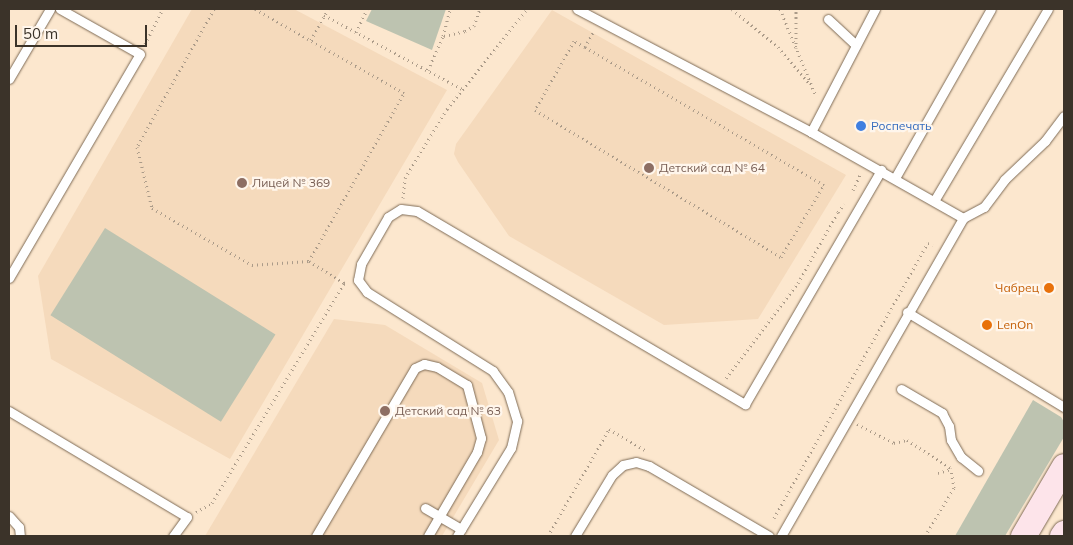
<!DOCTYPE html>
<meta charset="utf-8">
<style>
body{margin:0}
#map{position:relative;width:1073px;height:545px;overflow:hidden;background:#fce7ce;font-family:Mulish,sans-serif}
div>[style]{position:absolute}
.built>*{inset:0;background:#f5dabc}
.green>*{inset:0;background:#bdc3b0;transform-origin:0 0}
.path>*{height:3px;margin-top:-1.5px;transform-origin:0;background:repeating-linear-gradient(90deg,#ab9b89 0 1px,transparent 0 5px)}
.roads{filter:drop-shadow(0 0 1px #7e6b56) drop-shadow(0 0 1px #7e6b56)}
.service>*{height:9px;margin:-4.5px;padding:0 4.5px;transform-origin:4.5px;border-radius:4.5px;background:#fff}
.secondary>*{height:25px;margin:-12.5px;padding:0 12.5px;transform-origin:12.5px;border-radius:12.5px;background:#fde4ea}
.dots>*{width:14px;height:14px;translate:-50% -50%;box-sizing:border-box;border:2px solid #fff6ec;border-radius:50%}
span{translate:-50% -50%;white-space:nowrap;text-align:center;line-height:1.15;-webkit-text-stroke:4.5px #fff6ec;paint-order:stroke}
.shop-label{font-size:12px;color:#366cbe}
.left{translate:0 -50%;text-align:left}
.education-label{font-size:12px;color:#785e54}
.food-label{font-size:12px;color:#c56008}
.right{translate:-100% -50%;text-align:right}
.frame{position:absolute;inset:0;border:10px solid #3b3329;pointer-events:none}
.scale{position:absolute;left:15px;top:25px;width:132px;height:22px;box-sizing:border-box;border:2px solid #3b3329;border-top:0;padding-left:6px;font-size:15px;line-height:18px;white-space:nowrap;color:#3b3329;-webkit-text-stroke:4px #fff6ec;paint-order:stroke}
</style>
<div id="map">
<div class="built">
<div style="clip-path:polygon(192px 9px,294px 9px,447px 90px,230px 459px,51px 359px,38px 276px)"></div>
<div style="clip-path:polygon(552px 10px,846px 175px,758px 319px,664px 325px,509px 236px,458px 162px,454px 154px,456px 144px)"></div>
<div style="clip-path:polygon(334px 319px,385px 325px,482px 383px,499px 440px,442px 536px,205px 536px)"></div>
</div>
<div class="green">
<div style="clip-path:polygon(372px 9px,446px 9px,432px 50px,366px 21px)"></div>
<div style="left:105px;top:228px;width:201px;height:103px;rotate:32deg"></div>
<div style="clip-path:polygon(1033px 400px,1061px 417px,1064px 422px,1064px 437px,1005px 536px,955px 536px)"></div>
</div>
<div class="path">
<div style="left:214px;top:9px;width:158px;rotate:119.2deg"></div>
<div style="left:137px;top:147px;width:63px;rotate:76.2deg"></div>
<div style="left:152px;top:208px;width:115px;rotate:29.7deg"></div>
<div style="left:252px;top:265px;width:57px;rotate:-4deg"></div>
<div style="left:309px;top:261px;width:193px;rotate:-60.5deg"></div>
<div style="left:404px;top:93px;width:171px;rotate:-150.6deg"></div>
<div style="left:732px;top:9px;width:60px;rotate:39.6deg"></div>
<div style="left:778px;top:47px;width:48px;rotate:49.3deg"></div>
<div style="left:780px;top:9px;width:94px;rotate:67.5deg"></div>
<div style="left:324px;top:15px;width:157px;rotate:28.2deg"></div>
<div style="left:356px;top:32px;width:25px;rotate:-64deg"></div>
<div style="left:444px;top:36px;width:22px;rotate:-13deg"></div>
<div style="left:465px;top:31px;width:10px;rotate:-29deg"></div>
<div style="left:474px;top:26px;width:18px;rotate:-71deg"></div>
<div style="left:311px;top:40px;width:35px;rotate:-61deg"></div>
<div style="left:145px;top:44px;width:39px;rotate:-63deg"></div>
<div style="left:585px;top:47px;width:13px;rotate:-151deg"></div>
<div style="left:574px;top:41px;width:79px;rotate:119.5deg"></div>
<div style="left:535px;top:110px;width:287px;rotate:30.9deg"></div>
<div style="left:781px;top:257px;width:84px;rotate:-59.2deg"></div>
<div style="left:824px;top:185px;width:276px;rotate:-150deg"></div>
<div style="left:585px;top:47px;width:18px;rotate:-61deg"></div>
<div style="left:796px;top:48px;width:39px;rotate:-90deg"></div>
<div style="left:428px;top:70px;width:37px;rotate:-66deg"></div>
<div style="left:443px;top:36px;width:28px;rotate:-75deg"></div>
<div style="left:853px;top:190px;width:19px;rotate:-65deg"></div>
<div style="left:403px;top:198px;width:20px;rotate:-84deg"></div>
<div style="left:405px;top:178px;width:81px;rotate:-58.7deg"></div>
<div style="left:447px;top:109px;width:128px;rotate:-51.3deg"></div>
<div style="left:309px;top:261px;width:41px;rotate:32.2deg"></div>
<div style="left:726px;top:378px;width:119px;rotate:-52.8deg"></div>
<div style="left:798px;top:283px;width:81px;rotate:-60.6deg"></div>
<div style="left:838px;top:212px;width:10px;rotate:-53deg"></div>
<div style="left:857px;top:424px;width:42px;rotate:27.2deg"></div>
<div style="left:894px;top:443px;width:13px;rotate:-13deg"></div>
<div style="left:907px;top:440px;width:52px;rotate:32.5deg"></div>
<div style="left:938px;top:473px;width:14px;rotate:-17deg"></div>
<div style="left:196px;top:512px;width:18px;rotate:-29deg"></div>
<div style="left:212px;top:503px;width:257px;rotate:-59deg"></div>
<div style="left:344px;top:283px;width:4px;rotate:-14deg"></div>
<div style="left:774px;top:518px;width:315px;rotate:-60.8deg"></div>
<div style="left:928px;top:243px;width:5px;rotate:22deg"></div>
<div style="left:548px;top:536px;width:123px;rotate:-60.3deg"></div>
<div style="left:609px;top:429px;width:42px;rotate:30.3deg"></div>
<div style="left:925px;top:536px;width:56px;rotate:-58.9deg"></div>
<div style="left:954px;top:488px;width:20px;rotate:-99deg"></div>
</div>
<div class="roads">
<div class="service">
<div style="left:577px;top:9px;width:264px;rotate:27.7deg"></div>
<div style="left:811px;top:132px;width:175px;rotate:29.5deg"></div>
<div style="left:828px;top:19px;width:38px;rotate:43deg"></div>
<div style="left:9px;top:79px;width:81px;rotate:-59.6deg"></div>
<div style="left:811px;top:132px;width:139px;rotate:-62.5deg"></div>
<div style="left:895px;top:178px;width:194px;rotate:-60.4deg"></div>
<div style="left:934px;top:201px;width:223px;rotate:-59.3deg"></div>
<div style="left:9px;top:278px;width:259px;rotate:-59.7deg"></div>
<div style="left:140px;top:54px;width:92px;rotate:-150.6deg"></div>
<div style="left:907px;top:312px;width:184px;rotate:31.2deg"></div>
<div style="left:901px;top:389px;width:48px;rotate:30.3deg"></div>
<div style="left:942px;top:413px;width:15px;rotate:62deg"></div>
<div style="left:949px;top:426px;width:14px;rotate:82deg"></div>
<div style="left:951px;top:440px;width:20px;rotate:60deg"></div>
<div style="left:961px;top:457px;width:22px;rotate:39deg"></div>
<div style="left:9px;top:411px;width:207px;rotate:30.8deg"></div>
<div style="left:187px;top:517px;width:24px;rotate:126deg"></div>
<div style="left:425px;top:508px;width:42px;rotate:30.3deg"></div>
<div style="left:9px;top:516px;width:15px;rotate:48deg"></div>
<div style="left:19px;top:527px;width:9px;rotate:84deg"></div>
<div style="left:316px;top:536px;width:195px;rotate:-59.5deg"></div>
<div style="left:415px;top:368px;width:10px;rotate:-24deg"></div>
<div style="left:424px;top:364px;width:13px;rotate:13deg"></div>
<div style="left:437px;top:367px;width:35px;rotate:31deg"></div>
<div style="left:467px;top:385px;width:55px;rotate:75.2deg"></div>
<div style="left:481px;top:438px;width:15px;rotate:106deg"></div>
<div style="left:477px;top:452px;width:97px;rotate:120.3deg"></div>
<div style="left:457px;top:536px;width:103px;rotate:-58.5deg"></div>
<div style="left:511px;top:448px;width:28px;rotate:-77deg"></div>
<div style="left:517px;top:421px;width:30px;rotate:-107deg"></div>
<div style="left:508px;top:392px;width:26px;rotate:-126deg"></div>
<div style="left:493px;top:371px;width:149px;rotate:-147.9deg"></div>
<div style="left:367px;top:292px;width:15px;rotate:-127deg"></div>
<div style="left:358px;top:280px;width:16px;rotate:-79deg"></div>
<div style="left:361px;top:264px;width:54px;rotate:-60.1deg"></div>
<div style="left:388px;top:217px;width:15px;rotate:-32deg"></div>
<div style="left:401px;top:209px;width:16px;rotate:7deg"></div>
<div style="left:417px;top:211px;width:381px;rotate:30.5deg"></div>
<div style="left:745px;top:404px;width:271px;rotate:-59.8deg"></div>
<div style="left:575px;top:536px;width:71px;rotate:-58.8deg"></div>
<div style="left:612px;top:475px;width:15px;rotate:-42deg"></div>
<div style="left:623px;top:465px;width:13px;rotate:-13deg"></div>
<div style="left:636px;top:462px;width:14px;rotate:17deg"></div>
<div style="left:649px;top:466px;width:139px;rotate:30.3deg"></div>
<div style="left:781px;top:536px;width:366px;rotate:-60.2deg"></div>
<div style="left:963px;top:218px;width:24px;rotate:-28deg"></div>
<div style="left:984px;top:207px;width:34px;rotate:-53deg"></div>
<div style="left:1004px;top:180px;width:57px;rotate:-43.6deg"></div>
<div style="left:1045px;top:141px;width:31px;rotate:-53deg"></div>
</div>
<div class="secondary">
<div style="left:1023px;top:536px;width:81px;rotate:-59.6deg"></div>
<div style="left:1062px;top:536px;width:4px;rotate:-56deg"></div>
</div>
</div>
<div class="dots">
<div style="left:861px;top:126px;background:#3f7fe0"></div>
<div style="left:649px;top:168px;background:#8d6e63"></div>
<div style="left:242px;top:183px;background:#8d6e63"></div>
<div style="left:1049px;top:288px;background:#e8710a"></div>
<div style="left:987px;top:325px;background:#e8710a"></div>
<div style="left:385px;top:411px;background:#8d6e63"></div>
</div>
<div class="shop-label">
<span class="left" style="left:871px;top:126px">Роспечать</span>
</div>
<div class="education-label">
<span class="left" style="left:659px;top:168px">Детский сад № 64</span>
<span class="left" style="left:252px;top:183px">Лицей № 369</span>
<span class="left" style="left:395px;top:411px">Детский сад № 63</span>
</div>
<div class="food-label">
<span class="right" style="left:1039px;top:288px">Чабрец</span>
<span class="left" style="left:997px;top:325px">LenOn</span>
</div>
<div class="frame"></div>
<div class="scale">50 m</div>
</div>
